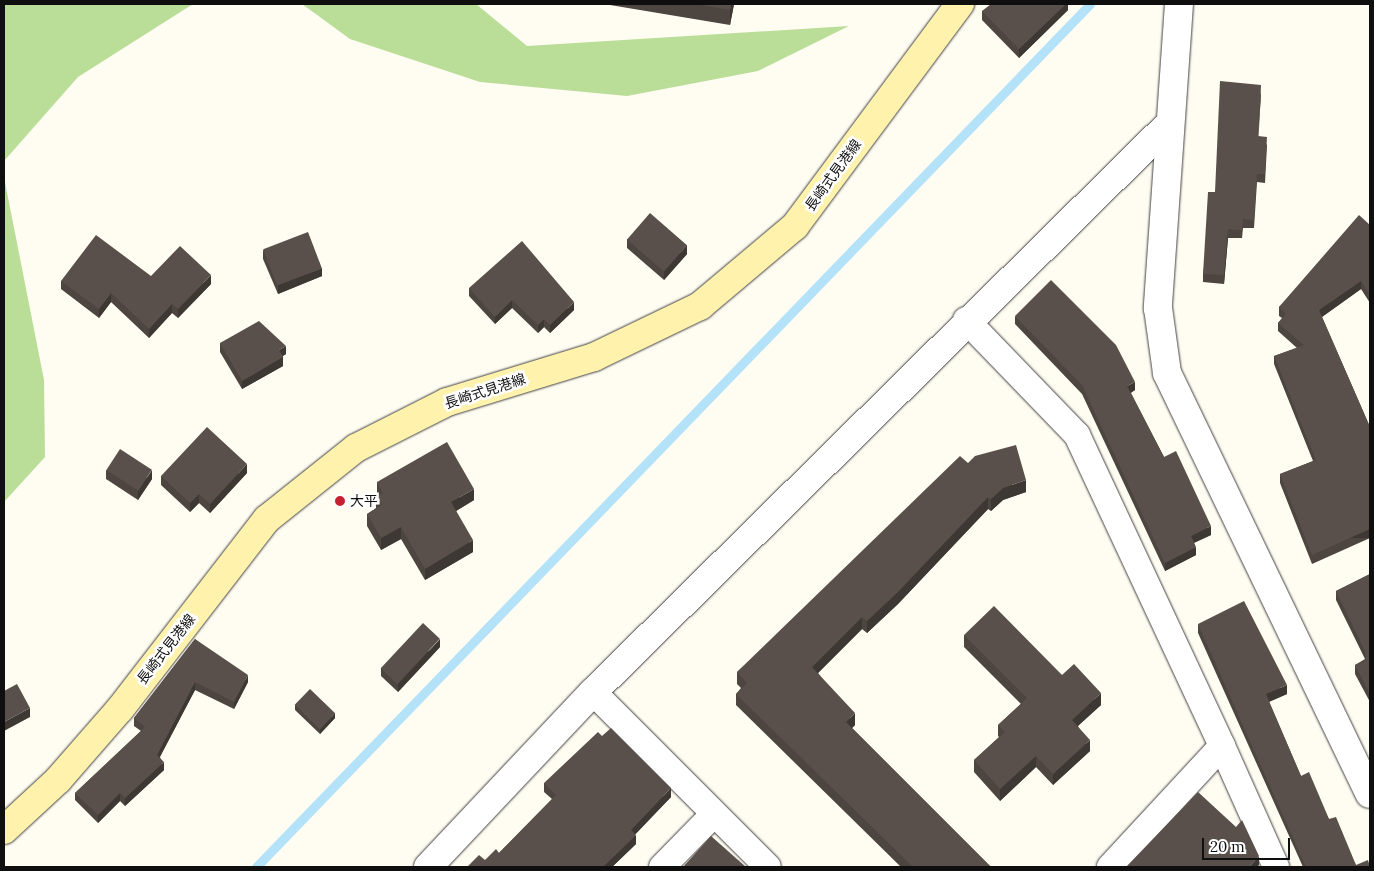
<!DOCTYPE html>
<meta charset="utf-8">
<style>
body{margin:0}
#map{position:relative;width:1374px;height:871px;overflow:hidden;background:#fffcf2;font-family:Lora,"Noto Sans JP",serif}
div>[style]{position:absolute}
.forest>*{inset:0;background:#badd98}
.stream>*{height:9px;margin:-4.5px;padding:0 4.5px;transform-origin:4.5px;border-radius:4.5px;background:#b4e2f8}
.roads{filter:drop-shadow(0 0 1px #424242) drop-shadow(0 0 1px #424242)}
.minor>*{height:26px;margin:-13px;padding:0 13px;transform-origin:13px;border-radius:13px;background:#fff}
.tertiary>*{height:28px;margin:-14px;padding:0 14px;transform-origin:14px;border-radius:14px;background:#fff}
.secondary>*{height:28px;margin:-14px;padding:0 14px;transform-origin:14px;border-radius:14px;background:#fff2ad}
.wall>*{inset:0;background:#4d4540}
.shaded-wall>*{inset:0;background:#3e3834;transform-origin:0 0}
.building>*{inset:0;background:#59504b;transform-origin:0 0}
.dots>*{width:14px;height:14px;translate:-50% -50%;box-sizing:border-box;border:2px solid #fff;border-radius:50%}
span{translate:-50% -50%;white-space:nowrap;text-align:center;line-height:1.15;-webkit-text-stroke:5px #fff;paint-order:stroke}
.street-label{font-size:14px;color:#0f0f0f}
.poi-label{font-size:14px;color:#0f0f0f}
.left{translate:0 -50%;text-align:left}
.frame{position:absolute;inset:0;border:5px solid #0f0f0f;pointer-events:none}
.scale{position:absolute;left:1202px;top:838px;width:88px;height:22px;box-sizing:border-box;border:2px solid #0f0f0f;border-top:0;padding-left:6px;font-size:15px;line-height:18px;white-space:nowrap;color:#0f0f0f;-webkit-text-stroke:4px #fff;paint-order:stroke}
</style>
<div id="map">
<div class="forest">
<div style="clip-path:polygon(4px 4px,193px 4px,78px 77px,4px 161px)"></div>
<div style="clip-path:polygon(302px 4px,476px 4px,527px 46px,849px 26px,758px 71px,627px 96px,480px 82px,350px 39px)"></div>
<div style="clip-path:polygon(4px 177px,44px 380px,45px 457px,4px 502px)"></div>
</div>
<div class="stream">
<div style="left:256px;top:867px;width:1200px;rotate:-45.98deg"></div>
</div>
<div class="roads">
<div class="minor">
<div style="left:966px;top:320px;width:160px;rotate:46deg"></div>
<div style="left:1077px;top:435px;width:343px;rotate:65deg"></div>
<div style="left:1222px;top:746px;width:165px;rotate:132.8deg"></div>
<div style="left:593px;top:692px;width:247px;rotate:45deg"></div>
<div style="left:1222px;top:746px;width:133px;rotate:65.9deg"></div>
<div style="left:662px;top:867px;width:74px;rotate:-45.5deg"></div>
</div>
<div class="tertiary">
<div style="left:1179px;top:4px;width:305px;rotate:94deg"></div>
<div style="left:1158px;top:308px;width:66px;rotate:82.1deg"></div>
<div style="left:1167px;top:373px;width:467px;rotate:64.3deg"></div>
<div style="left:428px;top:867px;width:241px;rotate:-46.7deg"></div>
<div style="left:593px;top:692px;width:808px;rotate:-44.6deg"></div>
</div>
<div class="secondary">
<div style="left:4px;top:830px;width:74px;rotate:-42.8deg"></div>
<div style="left:58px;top:780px;width:94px;rotate:-48.9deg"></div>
<div style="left:120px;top:709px;width:240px;rotate:-52.3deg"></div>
<div style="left:267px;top:519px;width:114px;rotate:-38.6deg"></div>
<div style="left:356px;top:448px;width:102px;rotate:-26.8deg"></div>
<div style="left:447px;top:402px;width:154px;rotate:-17deg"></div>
<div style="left:594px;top:357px;width:118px;rotate:-25.7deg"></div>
<div style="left:700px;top:306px;width:124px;rotate:-40.1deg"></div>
<div style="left:795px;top:226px;width:277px;rotate:-53.4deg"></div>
</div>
</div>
<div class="wall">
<div style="clip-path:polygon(604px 4px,734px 4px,730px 25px)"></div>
<div style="clip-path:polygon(1068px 4px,1068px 10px,1019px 58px,982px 20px,982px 11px)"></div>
<div style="clip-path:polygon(1261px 93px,1258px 136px,1267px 145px,1265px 183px,1257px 182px,1254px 228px,1243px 228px,1242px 238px,1228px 238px,1224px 284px,1203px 282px,1203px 274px,1215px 192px)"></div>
<div style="clip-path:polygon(1370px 225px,1370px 303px,1361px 289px,1322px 317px,1370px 427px,1370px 538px,1312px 564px,1280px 483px,1280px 474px,1313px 461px,1274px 364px,1274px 356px,1297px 348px,1278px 331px,1278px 323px,1282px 318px,1279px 316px,1279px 307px)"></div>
<div style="clip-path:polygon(627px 239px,687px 254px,664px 280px,627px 248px)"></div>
<div style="clip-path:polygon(263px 250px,322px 276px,278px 294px,263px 259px)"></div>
<div style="clip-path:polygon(151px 276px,211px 284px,178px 318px,172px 313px,149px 338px,111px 302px,99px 318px,61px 289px,61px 281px)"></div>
<div style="clip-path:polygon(469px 288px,574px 310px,550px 333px,544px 327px,538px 333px,512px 308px,495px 324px,469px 296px)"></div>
<div style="clip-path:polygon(1015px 316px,1135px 390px,1131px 393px,1164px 457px,1211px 535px,1194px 543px,1196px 555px,1165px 571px,1082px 394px,1015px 324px)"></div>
<div style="clip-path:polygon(220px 343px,286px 354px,283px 356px,283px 366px,242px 389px,220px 352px)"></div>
<div style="clip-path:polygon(968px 463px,1026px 492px,1003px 500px,991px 511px,988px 509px,898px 604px,867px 633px,862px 629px,818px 673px,855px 725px,852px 728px,991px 867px,901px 867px,736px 705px,736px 694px,741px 688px,737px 684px,737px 672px)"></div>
<div style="clip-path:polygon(106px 470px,152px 479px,138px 500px,106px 479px)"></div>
<div style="clip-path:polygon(247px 473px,210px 513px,199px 503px,190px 512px,161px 485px,161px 476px)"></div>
<div style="clip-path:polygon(377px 482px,474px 500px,456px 511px,473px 552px,425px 580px,401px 539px,381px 550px,367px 526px,367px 514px,376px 508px,376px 497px,378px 496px,377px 494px)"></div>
<div style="clip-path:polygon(1370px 574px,1370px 702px,1355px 674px,1355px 665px,1365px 659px,1336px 600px,1336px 591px)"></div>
<div style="clip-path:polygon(1198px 624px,1287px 694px,1269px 702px,1301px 776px,1329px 819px,1356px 865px,1370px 867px,1303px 867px,1198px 633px)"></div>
<div style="clip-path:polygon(964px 635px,1062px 675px,1101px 705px,1078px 726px,1090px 751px,1053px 785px,1036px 767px,1000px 801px,974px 772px,974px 760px,999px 737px,998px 736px,998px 725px,1021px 704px,964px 647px)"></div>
<div style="clip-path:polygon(195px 639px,248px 682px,234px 709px,195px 690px,160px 757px,164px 770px,125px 806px,120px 801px,98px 823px,75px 800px,75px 793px,141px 731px,134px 726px,134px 718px)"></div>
<div style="clip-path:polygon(440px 647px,398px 692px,381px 676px,381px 668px)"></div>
<div style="clip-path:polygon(295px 705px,335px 718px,320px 734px,295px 710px)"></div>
<div style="clip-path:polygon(544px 783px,671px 797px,635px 834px,636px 844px,612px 867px,467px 867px,485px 860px,499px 853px,552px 799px,544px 792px)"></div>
</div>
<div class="shaded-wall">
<div style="clip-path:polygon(731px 4px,734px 4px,730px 25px,730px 10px)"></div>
<div style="clip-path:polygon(1066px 4px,1068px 4px,1068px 10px,1019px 58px,1019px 49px)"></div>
<div style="clip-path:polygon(1261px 85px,1261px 93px,1258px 145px,1258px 136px)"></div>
<div style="clip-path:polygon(1228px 229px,1228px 238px,1224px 284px,1224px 275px)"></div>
<div style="clip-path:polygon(687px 245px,687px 254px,664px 280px,664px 271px)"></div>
<div style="clip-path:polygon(322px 268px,322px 276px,278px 294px,278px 285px)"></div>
<div style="clip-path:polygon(211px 275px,211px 284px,178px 318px,178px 309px)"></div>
<div style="clip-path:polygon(1361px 281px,1361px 289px,1319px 319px,1319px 310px)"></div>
<div style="clip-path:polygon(111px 293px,111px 302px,99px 318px,99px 309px)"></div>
<div style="clip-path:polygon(512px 300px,512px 308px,495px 324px,495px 317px)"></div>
<div style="clip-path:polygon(574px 302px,574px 310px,550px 333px,550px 325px)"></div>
<div style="clip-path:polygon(172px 304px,172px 313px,149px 338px,149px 329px)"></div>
<div style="clip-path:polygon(544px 319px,544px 327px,538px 333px,538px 325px)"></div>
<div style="clip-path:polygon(286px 346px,286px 354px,279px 358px,279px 350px)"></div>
<div style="clip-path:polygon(283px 357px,283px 366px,242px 389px,242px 381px)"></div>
<div style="clip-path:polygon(1135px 382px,1135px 390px,1127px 394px,1127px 386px)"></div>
<div style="clip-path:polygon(247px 464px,247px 473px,210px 513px,210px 504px)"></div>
<div style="clip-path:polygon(152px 470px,152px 479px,138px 500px,138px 491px)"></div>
<div style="clip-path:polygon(1026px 480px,1026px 492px,1003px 500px,991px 511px,991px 499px,1003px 488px)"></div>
<div style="clip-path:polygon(474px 489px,474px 500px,451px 514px,451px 502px)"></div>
<div style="clip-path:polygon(199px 494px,199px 503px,190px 512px,190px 503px)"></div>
<div style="clip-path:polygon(988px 497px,988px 509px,898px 604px,867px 633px,867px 621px)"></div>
<div style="clip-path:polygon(1211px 526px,1211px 535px,1191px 544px,1191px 536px)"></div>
<div style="clip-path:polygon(401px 527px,401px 539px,381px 550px,381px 538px)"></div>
<div style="left:1370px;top:529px;width:9px;height:64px;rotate:90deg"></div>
<div style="clip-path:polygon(473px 540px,473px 552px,425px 580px,425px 569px)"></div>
<div style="clip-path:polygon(1196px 547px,1196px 555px,1165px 571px,1165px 563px)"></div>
<div style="clip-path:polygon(862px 617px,862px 629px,812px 679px,812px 667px)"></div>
<div style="clip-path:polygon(440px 639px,440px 647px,398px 692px,398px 684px)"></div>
<div style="clip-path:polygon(248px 675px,248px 682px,234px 709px,234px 702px)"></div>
<div style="clip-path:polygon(195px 682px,195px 690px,157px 762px,157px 755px)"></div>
<div style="clip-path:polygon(1287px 685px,1287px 694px,1266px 703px,1266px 694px)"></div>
<div style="clip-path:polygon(1101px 693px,1101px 705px,1072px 731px,1072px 720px)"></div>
<div style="clip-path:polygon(30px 708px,30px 717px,4px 731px,4px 722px)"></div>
<div style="clip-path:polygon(335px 713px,335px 718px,320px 734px,320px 730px)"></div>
<div style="clip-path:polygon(855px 713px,855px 725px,846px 734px,846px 722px)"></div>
<div style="clip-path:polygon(1090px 740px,1090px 751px,1053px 785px,1053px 774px)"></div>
<div style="clip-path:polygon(1036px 756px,1036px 767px,1000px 801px,1000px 789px)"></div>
<div style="clip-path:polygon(164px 762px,164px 770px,125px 806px,125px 798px)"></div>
<div style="clip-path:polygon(671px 788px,671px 797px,631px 839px,631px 830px)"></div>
<div style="clip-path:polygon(120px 793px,120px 801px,98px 823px,98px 815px)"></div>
<div style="clip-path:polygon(636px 835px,636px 844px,612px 867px,603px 867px)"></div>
<div style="clip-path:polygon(1259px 856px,1259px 865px,1257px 867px,1249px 867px)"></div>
</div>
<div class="building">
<div style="clip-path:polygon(696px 4px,731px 4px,730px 10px)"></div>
<div style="clip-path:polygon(991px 4px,1066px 4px,1019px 49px,982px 11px)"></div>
<div style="clip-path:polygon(1220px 81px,1261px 85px,1258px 136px,1267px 137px,1265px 174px,1257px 174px,1254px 220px,1243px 219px,1242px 230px,1228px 229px,1224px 275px,1203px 274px,1208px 192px,1215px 192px)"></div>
<div style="left:650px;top:213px;width:49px;height:35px;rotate:41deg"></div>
<div style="clip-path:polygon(1359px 215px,1370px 225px,1370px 295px,1361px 281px,1319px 310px,1370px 427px,1370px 529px,1312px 555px,1280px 474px,1316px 460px,1274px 356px,1304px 345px,1278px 323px,1286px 314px,1279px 307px)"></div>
<div style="left:308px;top:232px;width:39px;height:48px;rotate:69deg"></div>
<div style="clip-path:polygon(96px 235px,151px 276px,180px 246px,211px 275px,178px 309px,172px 304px,149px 329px,111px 293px,99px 309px,61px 281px)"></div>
<div style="clip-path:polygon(522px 241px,574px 302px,550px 325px,544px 319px,538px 325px,512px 300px,495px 317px,469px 288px)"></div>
<div style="clip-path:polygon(1051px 280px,1116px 345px,1135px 382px,1127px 386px,1164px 457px,1176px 451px,1211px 526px,1191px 536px,1196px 547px,1165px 563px,1082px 385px,1015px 316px)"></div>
<div style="clip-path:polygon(259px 321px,286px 346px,279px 350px,283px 357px,242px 381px,220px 343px)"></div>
<div style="clip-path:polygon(207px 427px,247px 464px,210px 504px,199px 494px,190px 503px,161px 476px)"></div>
<div style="clip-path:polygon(447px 442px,474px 489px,451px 502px,473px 540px,425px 569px,401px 527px,381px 538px,367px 514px,382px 505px,376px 497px,383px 493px,377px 482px)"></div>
<div style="clip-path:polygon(1016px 445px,1026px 480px,1003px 488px,991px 499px,988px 497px,898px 592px,867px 621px,862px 617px,812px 667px,855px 713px,846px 722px,991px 867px,913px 867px,736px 694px,747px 683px,737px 672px,960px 456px,968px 463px,975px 456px)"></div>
<div style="left:120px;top:449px;width:38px;height:25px;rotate:33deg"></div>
<div style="clip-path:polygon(1370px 574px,1370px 694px,1355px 665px,1366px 660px,1365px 651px,1336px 591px)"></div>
<div style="clip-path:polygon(1244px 601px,1287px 685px,1266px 694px,1301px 776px,1309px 772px,1329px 819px,1336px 817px,1356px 865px,1368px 860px,1370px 867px,1306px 867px,1198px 624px)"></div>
<div style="clip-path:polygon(994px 606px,1062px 675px,1074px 664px,1101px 693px,1072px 720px,1090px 740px,1053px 774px,1036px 756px,1000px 789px,974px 760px,1005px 732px,998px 725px,1027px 698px,964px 635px)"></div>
<div style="left:423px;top:623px;width:23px;height:62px;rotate:43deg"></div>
<div style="clip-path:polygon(195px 639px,248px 675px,234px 702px,195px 682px,157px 755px,164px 762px,125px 798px,120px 793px,98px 815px,75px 793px,145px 727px,134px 718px)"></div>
<div style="clip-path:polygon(17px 684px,30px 708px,4px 722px,4px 691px)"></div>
<div style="left:310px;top:689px;width:35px;height:22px;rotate:44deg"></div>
<div style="clip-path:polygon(611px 728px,671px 788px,631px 830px,636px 835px,603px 867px,467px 867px,479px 855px,485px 860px,496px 849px,499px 853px,556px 795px,544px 783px,598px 732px,602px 736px)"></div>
<div style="clip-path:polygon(1198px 792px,1236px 827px,1242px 820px,1259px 856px,1249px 867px,1126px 867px)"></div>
<div style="clip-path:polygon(711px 836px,746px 867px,683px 867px)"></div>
</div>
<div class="dots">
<div style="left:340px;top:501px;background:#c62131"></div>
</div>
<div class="street-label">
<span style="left:833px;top:175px;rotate:-54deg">長崎式見港線</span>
<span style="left:485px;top:391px;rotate:-18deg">長崎式見港線</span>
<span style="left:166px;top:649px;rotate:-52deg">長崎式見港線</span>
</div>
<div class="poi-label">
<span class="left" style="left:350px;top:501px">大平</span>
</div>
<div class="frame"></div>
<div class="scale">20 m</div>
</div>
